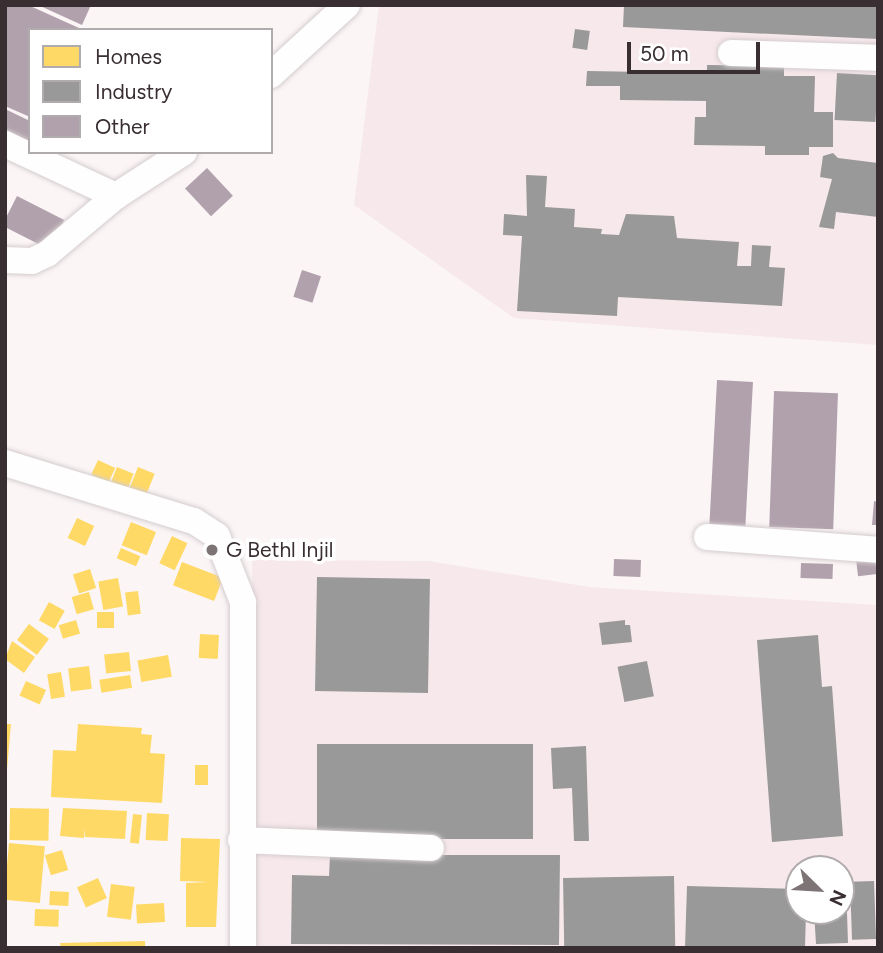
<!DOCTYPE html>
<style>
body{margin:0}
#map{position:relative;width:883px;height:953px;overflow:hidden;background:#fbf5f6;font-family:Figtree,sans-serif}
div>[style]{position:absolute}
.built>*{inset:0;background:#f7e8eb}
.homes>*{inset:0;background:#ffd966;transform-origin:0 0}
.industry>*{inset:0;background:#999;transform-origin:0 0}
.building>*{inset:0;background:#b1a1ac;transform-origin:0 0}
.roads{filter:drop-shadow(0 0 2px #d4ccce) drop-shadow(0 0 2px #d4ccce)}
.minor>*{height:26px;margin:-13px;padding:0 13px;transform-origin:13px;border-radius:13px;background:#fefefe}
.dots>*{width:19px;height:19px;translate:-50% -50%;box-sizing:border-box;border:4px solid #fff;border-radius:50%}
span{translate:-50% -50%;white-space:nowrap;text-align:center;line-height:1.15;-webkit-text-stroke:7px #fff;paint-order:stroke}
.poi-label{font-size:21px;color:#392e31}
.left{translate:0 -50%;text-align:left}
.frame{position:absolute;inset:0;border:7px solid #392e31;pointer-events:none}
.legend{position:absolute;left:28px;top:28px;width:245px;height:126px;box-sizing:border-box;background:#fff;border:2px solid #b0abad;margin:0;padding:9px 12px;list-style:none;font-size:21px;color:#392e31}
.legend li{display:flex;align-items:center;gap:14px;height:35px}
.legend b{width:35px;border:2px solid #b0abad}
.north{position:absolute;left:785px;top:855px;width:70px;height:70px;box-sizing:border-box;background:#fff;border:2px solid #b0abad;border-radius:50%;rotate:114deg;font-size:19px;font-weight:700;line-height:28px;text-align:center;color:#392e31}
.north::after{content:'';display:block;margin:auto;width:24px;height:32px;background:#7d7476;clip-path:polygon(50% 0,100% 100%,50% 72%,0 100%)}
.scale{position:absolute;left:627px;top:42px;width:133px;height:32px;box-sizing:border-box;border:4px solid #392e31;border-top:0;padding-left:9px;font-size:21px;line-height:24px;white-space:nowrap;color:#392e31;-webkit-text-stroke:5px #fff;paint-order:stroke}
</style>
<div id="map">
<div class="built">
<div style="clip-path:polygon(379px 5px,878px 5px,878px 345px,514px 318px,354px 205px)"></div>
<div style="clip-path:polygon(evenodd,252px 560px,428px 561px,590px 587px,878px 605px,878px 948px,257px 948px,252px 560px,799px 869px,841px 869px,841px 911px,799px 911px,799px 869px)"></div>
</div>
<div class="homes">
<div style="left:98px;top:460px;width:19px;height:16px;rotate:25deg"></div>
<div style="left:117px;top:467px;width:18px;height:18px;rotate:22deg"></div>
<div style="left:138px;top:467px;width:18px;height:25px;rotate:22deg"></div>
<div style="left:77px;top:518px;width:19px;height:22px;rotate:25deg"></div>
<div style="left:131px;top:522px;width:27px;height:25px;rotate:22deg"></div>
<div style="left:172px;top:536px;width:17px;height:30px;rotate:25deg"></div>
<div style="left:121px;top:548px;width:21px;height:11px;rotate:23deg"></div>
<div style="left:182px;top:562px;width:44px;height:25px;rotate:21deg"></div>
<div style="left:90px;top:569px;width:20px;height:18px;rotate:72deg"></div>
<div style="left:118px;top:578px;width:29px;height:20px;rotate:80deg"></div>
<div style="left:138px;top:591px;width:23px;height:13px;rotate:83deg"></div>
<div style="left:89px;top:592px;width:18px;height:18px;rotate:74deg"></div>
<div style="left:49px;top:602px;width:18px;height:21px;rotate:29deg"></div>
<div style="left:97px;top:612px;width:17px;height:16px"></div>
<div style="left:76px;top:620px;width:14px;height:18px;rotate:73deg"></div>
<div style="left:29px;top:624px;width:25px;height:20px;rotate:37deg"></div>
<div style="left:200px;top:634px;width:19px;height:24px;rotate:3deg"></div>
<div style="clip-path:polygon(12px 641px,35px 657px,24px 673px,5px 659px)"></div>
<div style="left:129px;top:652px;width:19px;height:25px;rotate:84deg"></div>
<div style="left:168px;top:655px;width:22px;height:31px;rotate:80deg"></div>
<div style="left:89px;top:666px;width:23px;height:21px;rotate:83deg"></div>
<div style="left:61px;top:672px;width:25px;height:14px;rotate:81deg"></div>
<div style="left:130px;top:675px;width:13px;height:31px;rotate:81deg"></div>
<div style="left:26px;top:681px;width:22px;height:16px;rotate:24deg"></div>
<div style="clip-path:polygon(5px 724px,11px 724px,7px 770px,5px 770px)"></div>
<div style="clip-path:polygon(78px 724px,142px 728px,141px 734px,152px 735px,150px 753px,165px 754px,162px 803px,51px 797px,53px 750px,76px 751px)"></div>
<div style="left:195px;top:765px;width:13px;height:20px"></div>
<div style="left:10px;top:808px;width:39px;height:32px;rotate:1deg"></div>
<div style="clip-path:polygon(63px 808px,127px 811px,125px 839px,85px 837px,85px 828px,84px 838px,60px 836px)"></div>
<div style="left:147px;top:813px;width:22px;height:27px;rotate:3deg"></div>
<div style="left:133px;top:814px;width:9px;height:29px;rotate:6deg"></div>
<div style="clip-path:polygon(181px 838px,220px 839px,216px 927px,186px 927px,186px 883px,208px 882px,180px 881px)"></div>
<div style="left:9px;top:843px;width:36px;height:57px;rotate:5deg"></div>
<div style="left:62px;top:850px;width:21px;height:18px;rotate:73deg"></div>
<div style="left:98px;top:878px;width:22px;height:23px;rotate:66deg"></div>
<div style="left:111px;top:884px;width:24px;height:33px;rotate:7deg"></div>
<div style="left:50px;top:891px;width:19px;height:14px;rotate:3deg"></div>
<div style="left:164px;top:903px;width:19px;height:28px;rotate:87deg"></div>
<div style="left:35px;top:909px;width:24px;height:17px;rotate:2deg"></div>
<div style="clip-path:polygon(145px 941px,145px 948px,61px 948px,60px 943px)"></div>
</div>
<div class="industry">
<div style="clip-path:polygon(624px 5px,878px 5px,878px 39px,623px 27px)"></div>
<div style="left:575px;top:29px;width:15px;height:19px;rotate:8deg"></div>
<div style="clip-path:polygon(707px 65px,784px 66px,784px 76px,815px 76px,814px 112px,833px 112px,833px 147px,809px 147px,809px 155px,765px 155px,765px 146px,694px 145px,695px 117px,706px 117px,706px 101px,620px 100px,620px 86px,586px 86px,587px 71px,707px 73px)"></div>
<div style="left:837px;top:73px;width:41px;height:47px;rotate:3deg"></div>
<div style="clip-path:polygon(833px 153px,838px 158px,878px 163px,878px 217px,836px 212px,834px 229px,819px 227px,832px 179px,820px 177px,823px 156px)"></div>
<div style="clip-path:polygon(526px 175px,547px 176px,545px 207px,575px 209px,574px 227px,602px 229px,601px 234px,619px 235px,626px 214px,674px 216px,677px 238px,739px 242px,737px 266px,751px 266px,752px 245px,771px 246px,769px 267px,785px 268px,782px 306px,618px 297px,617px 316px,517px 311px,522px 236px,503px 235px,504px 214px,527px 216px)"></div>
<div style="left:317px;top:577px;width:113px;height:114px;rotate:1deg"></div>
<div style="clip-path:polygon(625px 620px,625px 625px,630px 625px,632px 642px,602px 645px,599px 623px)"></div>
<div style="clip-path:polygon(818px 635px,822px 687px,832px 686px,843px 836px,772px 842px,757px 640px)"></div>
<div style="left:647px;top:661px;width:36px;height:30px;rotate:79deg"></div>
<div style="left:317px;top:744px;width:216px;height:95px"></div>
<div style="clip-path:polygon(586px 746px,589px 841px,574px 841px,572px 788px,553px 789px,551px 748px)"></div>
<div style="clip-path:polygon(330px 855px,560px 855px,559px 945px,291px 944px,292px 875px,329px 876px)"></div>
<div style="left:674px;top:876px;width:72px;height:111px;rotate:89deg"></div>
<div style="left:874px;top:881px;width:58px;height:24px;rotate:88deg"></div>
<div style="clip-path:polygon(841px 883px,846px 883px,848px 943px,816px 944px,814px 911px,841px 911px)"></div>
<div style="clip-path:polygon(687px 886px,799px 889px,799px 911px,806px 911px,805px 948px,685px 948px)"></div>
</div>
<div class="building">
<div style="clip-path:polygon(5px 5px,28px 5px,79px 28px,30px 30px,30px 117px,5px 106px)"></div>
<div style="clip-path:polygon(38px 5px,91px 5px,82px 25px)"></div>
<div style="clip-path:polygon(5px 109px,30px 121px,28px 141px,5px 129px)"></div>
<div style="left:207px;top:168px;width:38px;height:30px;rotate:47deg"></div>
<div style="left:17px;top:196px;width:53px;height:33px;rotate:27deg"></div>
<div style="left:302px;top:270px;width:20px;height:28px;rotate:18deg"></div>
<div style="left:717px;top:380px;width:36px;height:144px;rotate:3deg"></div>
<div style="left:774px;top:391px;width:64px;height:136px;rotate:2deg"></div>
<div style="clip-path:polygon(874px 501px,878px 502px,878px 525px,872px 525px)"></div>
<div style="left:875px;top:558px;width:16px;height:19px;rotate:83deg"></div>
<div style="left:614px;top:559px;width:27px;height:17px;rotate:2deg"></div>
<div style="left:801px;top:563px;width:32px;height:15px;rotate:2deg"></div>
</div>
<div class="roads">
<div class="minor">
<div style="left:731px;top:53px;width:147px;rotate:1.9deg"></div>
<div style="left:271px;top:75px;width:103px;rotate:-42.6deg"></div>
<div style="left:5px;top:144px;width:123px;rotate:25.1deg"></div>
<div style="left:5px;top:260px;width:27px;rotate:2deg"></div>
<div style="left:32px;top:261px;width:17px;rotate:-25deg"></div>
<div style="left:47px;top:254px;width:90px;rotate:-40deg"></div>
<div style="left:116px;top:196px;width:81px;rotate:-32.9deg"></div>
<div style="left:5px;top:463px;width:198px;rotate:17.1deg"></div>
<div style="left:194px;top:521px;width:27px;rotate:33deg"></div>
<div style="left:217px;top:536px;width:71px;rotate:68.5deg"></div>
<div style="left:243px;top:602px;width:346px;rotate:90deg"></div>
<div style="left:707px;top:537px;width:171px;rotate:4.3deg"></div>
<div style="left:241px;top:840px;width:190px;rotate:2.4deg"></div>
</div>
</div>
<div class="dots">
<div style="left:212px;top:550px;background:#7d7476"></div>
</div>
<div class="poi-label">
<span class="left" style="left:226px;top:550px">G Bethl Injil</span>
</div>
<div class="frame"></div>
<ul class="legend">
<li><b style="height:19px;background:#ffd966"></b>Homes</li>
<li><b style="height:19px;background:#999"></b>Industry</li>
<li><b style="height:19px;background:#b1a1ac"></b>Other</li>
</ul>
<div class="north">N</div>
<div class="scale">50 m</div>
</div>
